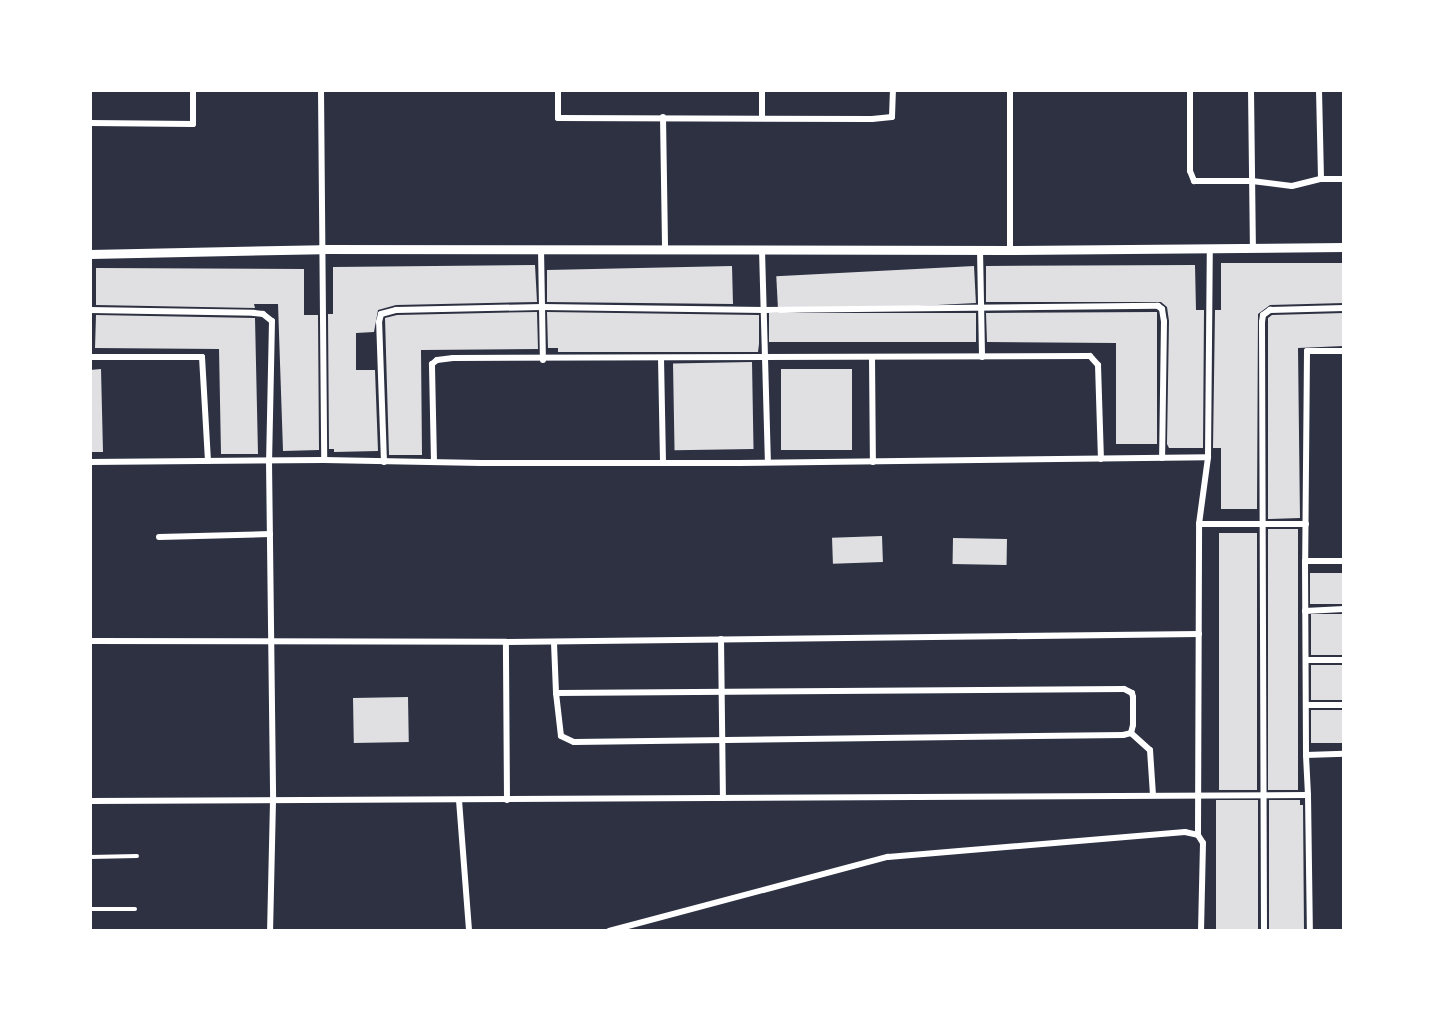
<!DOCTYPE html>
<style>
body{margin:0}
#map{position:relative;width:1434px;height:1021px;overflow:hidden;background:#2d3142;font-family:"Times New Roman",serif}
div>[style]{position:absolute}
.building>*{inset:0;background:#e0e0e3;transform-origin:0 0}
.service>*{height:4px;margin:-2px;padding:0 2px;transform-origin:2px;border-radius:2px;background:#fff}
.minor>*{height:6px;margin:-3px;padding:0 3px;transform-origin:3px;border-radius:3px;background:#fff}
.tertiary>*{height:9px;margin:-4.5px;padding:0 4.5px;transform-origin:4.5px;border-radius:4.5px;background:#fff}
span{translate:-50% -50%;white-space:nowrap;text-align:center;line-height:1.15;-webkit-text-stroke:5px #fff;paint-order:stroke}
.frame{position:absolute;inset:0;border:92px solid #fff;pointer-events:none}
</style>
<div id="map">
<div class="building">
<div style="clip-path:polygon(1221px 263px,1344px 263px,1344px 303px,1270px 305px,1258px 314px,1257px 509px,1221px 509px,1221px 448px,1213px 448px,1215px 310px,1221px 310px)"></div>
<div style="clip-path:polygon(535px 265px,537px 302px,396px 305px,378px 310px,374px 332px,356px 333px,356px 370px,375px 370px,378px 451px,334px 452px,334px 449px,329px 449px,328px 314px,333px 314px,333px 267px)"></div>
<div style="clip-path:polygon(1195px 265px,1196px 310px,1204px 310px,1203px 448px,1169px 448px,1167px 444px,1169px 321px,1167px 307px,1161px 302px,986px 302px,986px 266px)"></div>
<div style="clip-path:polygon(732px 266px,733px 304px,547px 302px,547px 270px)"></div>
<div style="left:974px;top:266px;width:37px;height:198px;rotate:87deg"></div>
<div style="clip-path:polygon(96px 268px,304px 269px,304px 315px,318px 315px,319px 450px,283px 451px,278px 304px,254px 304px,255px 308px,96px 305px)"></div>
<div style="clip-path:polygon(537px 312px,538px 349px,421px 350px,422px 455px,389px 455px,385px 318px,397px 315px)"></div>
<div style="clip-path:polygon(547px 312px,759px 315px,759px 344px,758px 352px,558px 352px,558px 348px,548px 348px)"></div>
<div style="clip-path:polygon(1157px 312px,1157px 444px,1116px 444px,1116px 343px,987px 342px,986px 313px)"></div>
<div style="left:976px;top:313px;width:29px;height:207px;rotate:90deg"></div>
<div style="clip-path:polygon(1344px 313px,1344px 346px,1298px 348px,1300px 518px,1268px 519px,1268px 318px,1272px 315px)"></div>
<div style="clip-path:polygon(96px 315px,255px 318px,258px 454px,221px 454px,219px 349px,95px 348px)"></div>
<div style="left:752px;top:362px;width:87px;height:79px;rotate:89deg"></div>
<div style="clip-path:polygon(101px 369px,103px 452px,90px 452px,90px 370px)"></div>
<div style="left:781px;top:369px;width:71px;height:81px"></div>
<div style="left:1268px;top:529px;width:30px;height:261px"></div>
<div style="left:1257px;top:533px;width:257px;height:38px;rotate:90deg"></div>
<div style="left:882px;top:536px;width:26px;height:50px;rotate:88deg"></div>
<div style="left:953px;top:538px;width:54px;height:26px;rotate:1deg"></div>
<div style="left:1344px;top:573px;width:31px;height:34px;rotate:90deg"></div>
<div style="left:1344px;top:614px;width:41px;height:33px;rotate:90deg"></div>
<div style="left:1311px;top:665px;width:33px;height:35px"></div>
<div style="left:408px;top:697px;width:45px;height:55px;rotate:89deg"></div>
<div style="left:1311px;top:710px;width:33px;height:33px"></div>
<div style="left:1258px;top:800px;width:131px;height:42px;rotate:90deg"></div>
<div style="clip-path:polygon(1269px 800px,1300px 800px,1300px 805px,1303px 805px,1304px 931px,1269px 931px)"></div>
</div>
<div class="service">
<div style="left:90px;top:857px;width:47px;rotate:-1.2deg"></div>
<div style="left:90px;top:909px;width:45px"></div>
</div>
<div class="minor">
<div style="left:321px;top:90px;width:370px;rotate:89.5deg"></div>
<div style="left:558px;top:90px;width:28px;rotate:90deg"></div>
<div style="left:558px;top:118px;width:314px;rotate:0.2deg"></div>
<div style="left:872px;top:119px;width:20px;rotate:-6deg"></div>
<div style="left:892px;top:117px;width:27px;rotate:-88deg"></div>
<div style="left:762px;top:90px;width:28px;rotate:90deg"></div>
<div style="left:1190px;top:90px;width:81px;rotate:90deg"></div>
<div style="left:1190px;top:171px;width:11px;rotate:68deg"></div>
<div style="left:1194px;top:181px;width:58px"></div>
<div style="left:1252px;top:181px;width:40px;rotate:7.1deg"></div>
<div style="left:1292px;top:186px;width:30px;rotate:-14deg"></div>
<div style="left:1321px;top:179px;width:23px"></div>
<div style="left:1251px;top:90px;width:157px;rotate:89.3deg"></div>
<div style="left:1319px;top:90px;width:89px;rotate:88.7deg"></div>
<div style="left:663px;top:117px;width:132px;rotate:89.1deg"></div>
<div style="left:90px;top:123px;width:103px;rotate:0.6deg"></div>
<div style="left:193px;top:124px;width:34px;rotate:-90deg"></div>
<div style="left:541px;top:249px;width:111px;rotate:89deg"></div>
<div style="left:762px;top:250px;width:212px;rotate:88.4deg"></div>
<div style="left:980px;top:250px;width:107px;rotate:88.9deg"></div>
<div style="left:1010px;top:250px;width:160px;rotate:-90deg"></div>
<div style="left:90px;top:310px;width:164px;rotate:1deg"></div>
<div style="left:254px;top:313px;width:9px;rotate:6deg"></div>
<div style="left:263px;top:314px;width:11px;rotate:38deg"></div>
<div style="left:272px;top:321px;width:140px;rotate:91.2deg"></div>
<div style="left:269px;top:461px;width:340px;rotate:89.3deg"></div>
<div style="left:273px;top:801px;width:130px;rotate:91.3deg"></div>
<div style="left:1344px;top:351px;width:37px;rotate:180deg"></div>
<div style="left:1307px;top:351px;width:210px;rotate:90.5deg"></div>
<div style="left:1305px;top:561px;width:39px"></div>
<div style="left:90px;top:357px;width:112px"></div>
<div style="left:202px;top:357px;width:104px;rotate:86.7deg"></div>
<div style="left:872px;top:357px;width:105px;rotate:89.5deg"></div>
<div style="left:661px;top:358px;width:105px;rotate:88.9deg"></div>
<div style="left:90px;top:462px;width:234px;rotate:-0.5deg"></div>
<div style="left:324px;top:460px;width:157px;rotate:1.1deg"></div>
<div style="left:481px;top:463px;width:257px"></div>
<div style="left:738px;top:463px;width:470px;rotate:-0.7deg"></div>
<div style="left:384px;top:462px;width:140px;rotate:-92deg"></div>
<div style="left:379px;top:322px;width:8px;rotate:-76deg"></div>
<div style="left:381px;top:314px;width:16px;rotate:-15deg"></div>
<div style="left:396px;top:310px;width:146px;rotate:-1.2deg"></div>
<div style="left:542px;top:307px;width:222px;rotate:0.8deg"></div>
<div style="left:764px;top:310px;width:394px;rotate:-0.6deg"></div>
<div style="left:1158px;top:306px;width:5px;rotate:37deg"></div>
<div style="left:1162px;top:309px;width:12px;rotate:81deg"></div>
<div style="left:1164px;top:321px;width:137px;rotate:90.8deg"></div>
<div style="left:434px;top:462px;width:98px;rotate:-91.2deg"></div>
<div style="left:432px;top:364px;width:6px;rotate:-39deg"></div>
<div style="left:437px;top:360px;width:16px;rotate:-7deg"></div>
<div style="left:453px;top:358px;width:637px;rotate:-0.18deg"></div>
<div style="left:1090px;top:356px;width:12px;rotate:48deg"></div>
<div style="left:1098px;top:365px;width:94px;rotate:88.2deg"></div>
<div style="left:1199px;top:524px;width:107px"></div>
<div style="left:159px;top:537px;width:111px;rotate:-1.5deg"></div>
<div style="left:1305px;top:561px;width:194px;rotate:89.7deg"></div>
<div style="left:1305px;top:611px;width:39px;rotate:-3deg"></div>
<div style="left:721px;top:639px;width:159px;rotate:89.3deg"></div>
<div style="left:90px;top:641px;width:416px;rotate:0.1deg"></div>
<div style="left:554px;top:643px;width:50px;rotate:87.7deg"></div>
<div style="left:556px;top:693px;width:43px;rotate:83.4deg"></div>
<div style="left:561px;top:736px;width:14px;rotate:25deg"></div>
<div style="left:574px;top:742px;width:549px;rotate:-0.73deg"></div>
<div style="left:1123px;top:735px;width:8px;rotate:-14deg"></div>
<div style="left:1131px;top:733px;width:8px;rotate:-76deg"></div>
<div style="left:1133px;top:725px;width:28px;rotate:-90deg"></div>
<div style="left:1133px;top:697px;width:4px;rotate:-104deg"></div>
<div style="left:1132px;top:693px;width:9px;rotate:-153deg"></div>
<div style="left:1124px;top:689px;width:568px;rotate:179.6deg"></div>
<div style="left:1306px;top:660px;width:38px"></div>
<div style="left:1306px;top:705px;width:38px"></div>
<div style="left:1131px;top:733px;width:25px;rotate:42deg"></div>
<div style="left:1150px;top:750px;width:45px;rotate:86.2deg"></div>
<div style="left:1308px;top:795px;width:40px;rotate:-92.9deg"></div>
<div style="left:1306px;top:755px;width:38px;rotate:-2deg"></div>
<div style="left:459px;top:800px;width:131px;rotate:85.6deg"></div>
<div style="left:507px;top:800px;width:158px;rotate:-90.4deg"></div>
<div style="left:506px;top:642px;width:693px;rotate:-0.66deg"></div>
<div style="left:90px;top:801px;width:1218px;rotate:-0.28deg"></div>
<div style="left:1308px;top:795px;width:136px;rotate:89.2deg"></div>
<div style="left:1198px;top:835px;width:311px;rotate:-89.8deg"></div>
<div style="left:1199px;top:524px;width:68px;rotate:-82.3deg"></div>
<div style="left:1208px;top:457px;width:209px;rotate:-89.5deg"></div>
<div style="left:609px;top:931px;width:289px;rotate:-14.9deg"></div>
<div style="left:888px;top:857px;width:298px;rotate:-4.8deg"></div>
<div style="left:1185px;top:832px;width:13px;rotate:13deg"></div>
<div style="left:1198px;top:835px;width:9px;rotate:58deg"></div>
<div style="left:1203px;top:843px;width:88px;rotate:91.3deg"></div>
<div style="left:1264px;top:931px;width:609px;rotate:-90.19deg"></div>
<div style="left:1262px;top:322px;width:7px;rotate:-82deg"></div>
<div style="left:1263px;top:315px;width:9px;rotate:-36deg"></div>
<div style="left:1270px;top:310px;width:74px;rotate:-1.5deg"></div>
</div>
<div class="tertiary">
<div style="left:90px;top:254px;width:231px;rotate:-1.2deg"></div>
<div style="left:321px;top:249px;width:689px;rotate:0.08deg"></div>
<div style="left:1010px;top:250px;width:334px;rotate:-0.5deg"></div>
</div>
<div class="frame"></div>
</div>
